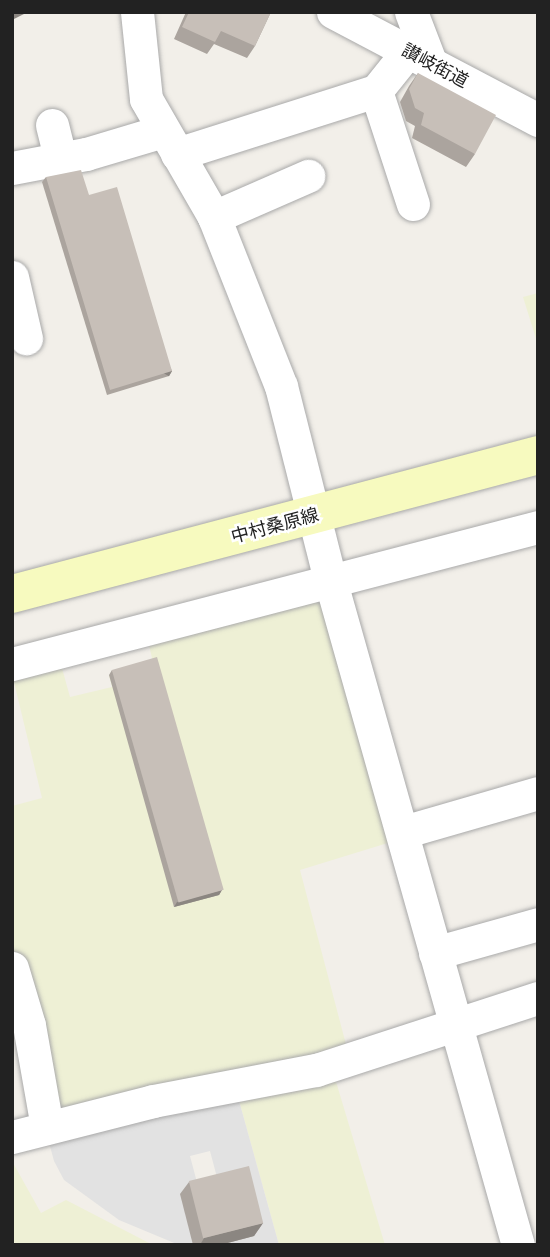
<!DOCTYPE html>
<meta charset="utf-8">
<style>
body{margin:0}
#map{position:relative;width:550px;height:1257px;overflow:hidden;background:#f2efe9;font-family:"IBM Plex Sans","Noto Sans JP",sans-serif}
div>[style]{position:absolute}
.farmland>*{inset:0;background:#eef0d5}
.parking>*{inset:0;background:#e2e2e2}
.roads{filter:drop-shadow(0 0 2px #a9a9a9) drop-shadow(0 0 2px #a9a9a9)}
.street>*{height:33px;margin:-16.5px;padding:0 16.5px;transform-origin:16.5px;border-radius:16.5px;background:#fff}
.secondary>*{height:38px;margin:-19px;padding:0 19px;transform-origin:19px;border-radius:19px;background:#f7fabf}
.wall>*{inset:0;background:#aba49e}
.shaded-wall>*{inset:0;background:#8b8681;transform-origin:0 0}
.building>*{inset:0;background:#c7bfb8;transform-origin:0 0}
span{translate:-50% -50%;white-space:nowrap;text-align:center;line-height:1.15;-webkit-text-stroke:5px #fff;paint-order:stroke}
.street-label{font-size:18px;color:#222}
.frame{position:absolute;inset:0;border:14px solid #222;pointer-events:none}
</style>
<div id="map">
<div class="farmland">
<div style="clip-path:polygon(538px 293px,538px 345px,523px 297px)"></div>
<div style="clip-path:polygon(315px 591px,325px 601px,391px 842px,300px 870px,348px 1052px,53px 1110px,36px 1024px,12px 943px,12px 806px,42px 798px,12px 674px,60px 661px,70px 697px,112px 687px,109px 675px,153px 662px,147px 637px)"></div>
<div style="clip-path:polygon(334px 1075px,385px 1245px,279px 1245px,238px 1097px)"></div>
<div style="clip-path:polygon(12px 1161px,41px 1213px,66px 1200px,153px 1245px,12px 1245px)"></div>
</div>
<div class="parking">
<div style="clip-path:polygon(238px 1097px,279px 1245px,220px 1245px,254px 1235px,240px 1180px,219px 1185px,210px 1151px,190px 1156px,199px 1190px,193px 1245px,179px 1245px,119px 1220px,64px 1180px,54px 1161px,48px 1139px)"></div>
</div>
<div class="roads">
<div class="street">
<div style="left:137px;top:12px;width:87px;rotate:84.1deg"></div>
<div style="left:146px;top:99px;width:136px;rotate:60deg"></div>
<div style="left:214px;top:217px;width:182px;rotate:68.4deg"></div>
<div style="left:281px;top:386px;width:199px;rotate:75.8deg"></div>
<div style="left:330px;top:579px;width:692px;rotate:74.24deg"></div>
<div style="left:333px;top:12px;width:232px;rotate:27.8deg"></div>
<div style="left:411px;top:12px;width:56px;rotate:69deg"></div>
<div style="left:376px;top:91px;width:119px;rotate:71.9deg"></div>
<div style="left:52px;top:125px;width:34px;rotate:76deg"></div>
<div style="left:177px;top:154px;width:209px;rotate:-17.6deg"></div>
<div style="left:376px;top:91px;width:51px;rotate:-51.3deg"></div>
<div style="left:12px;top:168px;width:75px;rotate:-10.7deg"></div>
<div style="left:86px;top:154px;width:80px;rotate:-16.6deg"></div>
<div style="left:214px;top:217px;width:103px;rotate:-23.6deg"></div>
<div style="left:12px;top:277px;width:63px;rotate:77.1deg"></div>
<div style="left:12px;top:664px;width:544px;rotate:-14.6deg"></div>
<div style="left:403px;top:832px;width:141px;rotate:-16.1deg"></div>
<div style="left:435px;top:953px;width:107px;rotate:-15.7deg"></div>
<div style="left:12px;top:968px;width:59px;rotate:73.4deg"></div>
<div style="left:29px;top:1025px;width:104px;rotate:80deg"></div>
<div style="left:12px;top:1137px;width:146px;rotate:-14.3deg"></div>
<div style="left:153px;top:1101px;width:166px;rotate:-10.8deg"></div>
<div style="left:316px;top:1070px;width:233px;rotate:-18deg"></div>
</div>
<div class="secondary">
<div style="left:12px;top:594px;width:544px;rotate:-14.8deg"></div>
</div>
</div>
<div class="wall">
<div style="clip-path:polygon(186px 12px,271px 12px,255px 46px,247px 58px,214px 44px,207px 54px,174px 39px)"></div>
<div style="clip-path:polygon(418px 73px,475px 154px,466px 167px,412px 138px,415px 126px,406px 121px,400px 102px,409px 86px)"></div>
<div style="clip-path:polygon(46px 177px,89px 195px,172px 371px,169px 376px,107px 395px,42px 182px)"></div>
<div style="clip-path:polygon(112px 670px,222px 890px,219px 895px,174px 907px,109px 675px)"></div>
<div style="clip-path:polygon(189px 1182px,263px 1223px,254px 1236px,220px 1245px,193px 1245px,180px 1194px)"></div>
</div>
<div class="shaded-wall">
<div style="clip-path:polygon(12px 12px,28px 12px,12px 20px)"></div>
<div style="left:172px;top:371px;width:6px;height:65px;rotate:121deg"></div>
<div style="clip-path:polygon(222px 890px,219px 895px,174px 907px,177px 902px)"></div>
<div style="clip-path:polygon(263px 1223px,254px 1236px,220px 1245px,200px 1245px,204px 1238px)"></div>
</div>
<div class="building">
<div style="clip-path:polygon(189px 12px,271px 12px,255px 46px,221px 31px,215px 42px,182px 27px)"></div>
<div style="clip-path:polygon(418px 73px,496px 115px,475px 154px,421px 125px,424px 113px,415px 108px,409px 89px)"></div>
<div style="clip-path:polygon(81px 170px,89px 195px,117px 187px,172px 371px,110px 390px,46px 177px)"></div>
<div style="left:157px;top:657px;width:242px;height:47px;rotate:74deg"></div>
<div style="left:249px;top:1166px;width:59px;height:62px;rotate:76deg"></div>
</div>
<div class="street-label">
<span style="left:435px;top:66px;rotate:28deg">讃岐街道</span>
<span style="left:275px;top:526px;rotate:-15deg">中村桑原線</span>
</div>
<div class="frame"></div>
</div>
